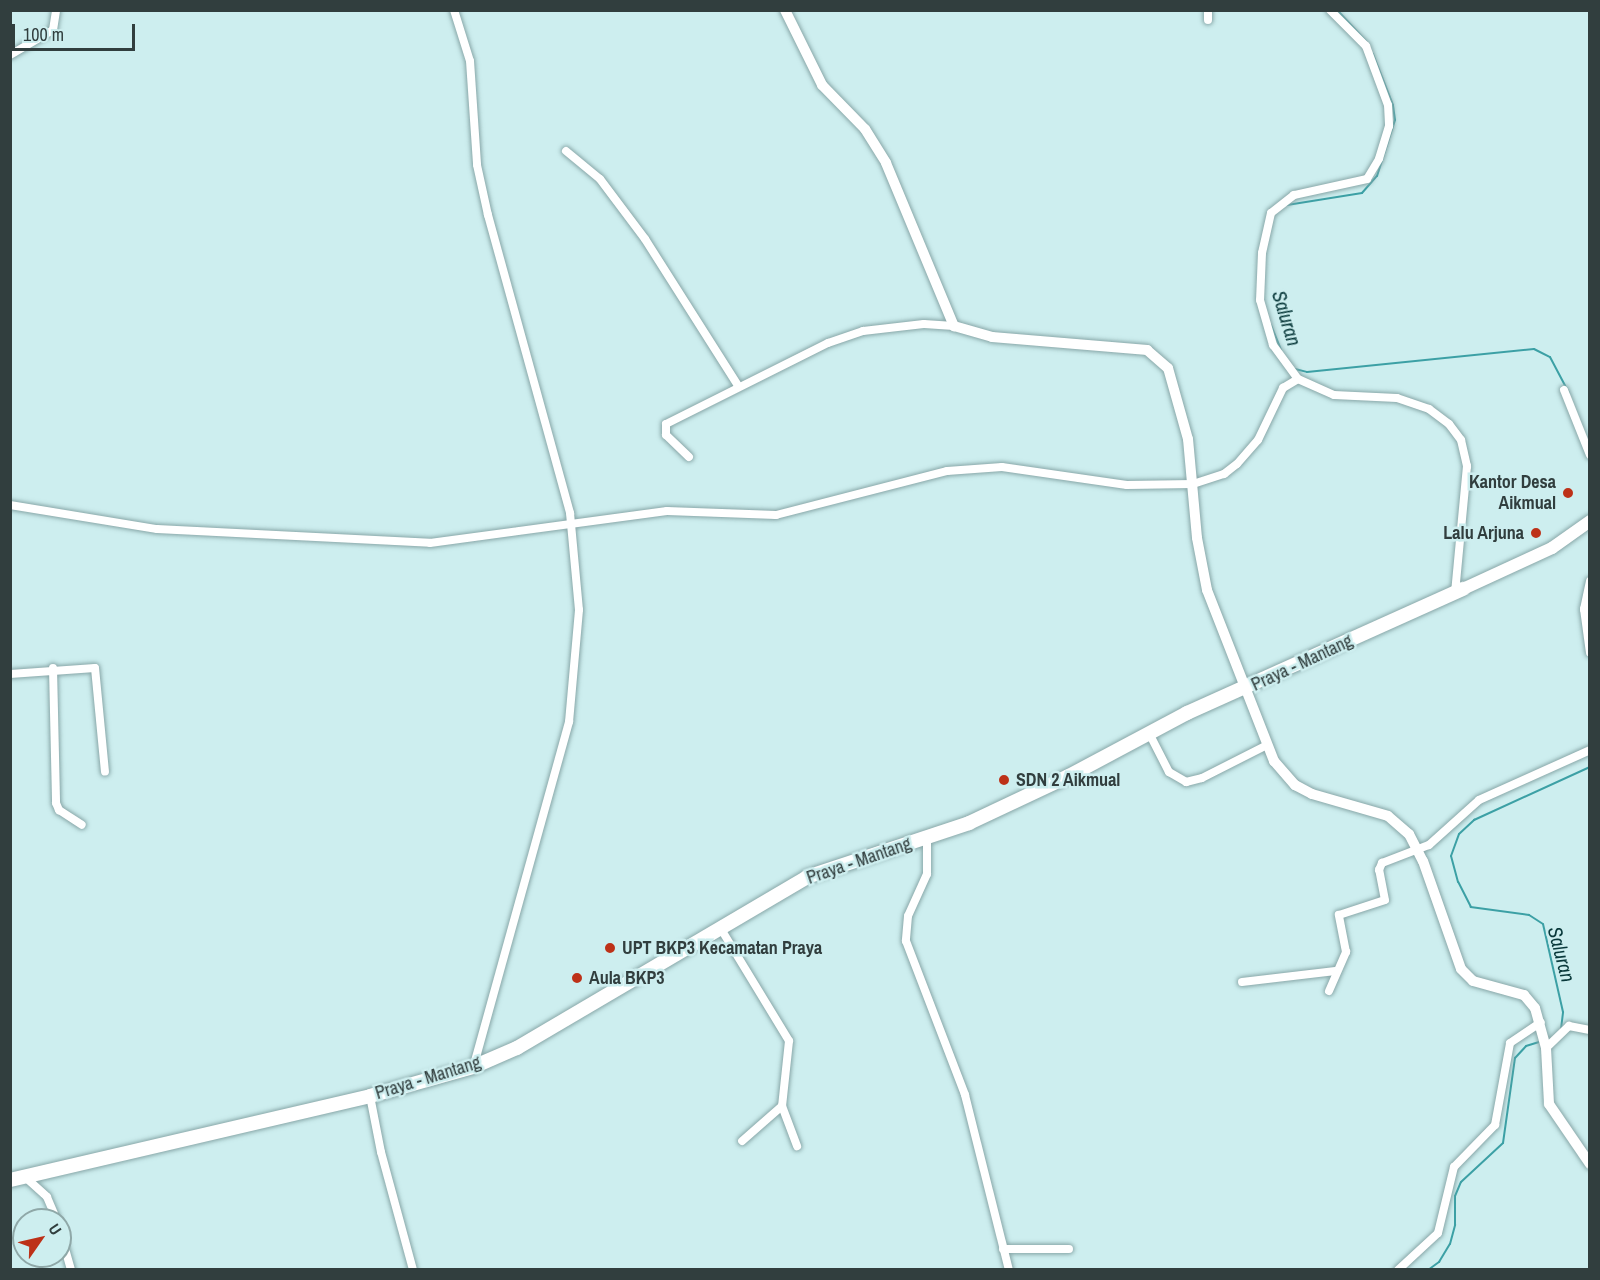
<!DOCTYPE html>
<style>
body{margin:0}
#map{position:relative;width:1600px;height:1280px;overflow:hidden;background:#cdeeef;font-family:"Archivo Narrow",sans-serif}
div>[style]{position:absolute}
.stream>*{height:2px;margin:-1px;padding:0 1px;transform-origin:1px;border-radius:1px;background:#3ca0a5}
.roads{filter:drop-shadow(0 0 2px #88a7a8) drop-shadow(0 0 2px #88a7a8)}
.minor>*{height:8px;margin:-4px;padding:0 4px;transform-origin:4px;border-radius:4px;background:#fff}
.tertiary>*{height:10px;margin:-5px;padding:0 5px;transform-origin:5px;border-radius:5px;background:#fff}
.secondary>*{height:12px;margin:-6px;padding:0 6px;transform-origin:6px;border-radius:6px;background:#fff}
.primary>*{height:14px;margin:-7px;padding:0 7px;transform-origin:7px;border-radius:7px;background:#fff}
.dots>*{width:16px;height:16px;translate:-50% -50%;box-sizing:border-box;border:3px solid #cdeeef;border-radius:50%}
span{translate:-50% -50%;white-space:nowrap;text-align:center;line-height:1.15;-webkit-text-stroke:5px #cdeeef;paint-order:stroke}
.poi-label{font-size:18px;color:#313e3e;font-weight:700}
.right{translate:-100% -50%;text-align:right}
.left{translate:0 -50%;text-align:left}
.street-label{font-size:18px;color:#313e3e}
.water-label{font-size:20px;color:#08383a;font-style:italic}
.frame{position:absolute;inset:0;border:12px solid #313e3e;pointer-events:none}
.north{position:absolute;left:12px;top:1208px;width:60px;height:60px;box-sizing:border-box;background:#cdeeef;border:2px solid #8fa8a8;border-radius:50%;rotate:56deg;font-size:16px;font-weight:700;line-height:24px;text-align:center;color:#313e3e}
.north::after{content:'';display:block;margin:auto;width:21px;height:27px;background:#bd3118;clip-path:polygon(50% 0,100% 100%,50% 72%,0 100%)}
.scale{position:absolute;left:12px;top:24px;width:123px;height:27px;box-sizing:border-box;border:3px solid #313e3e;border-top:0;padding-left:8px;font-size:18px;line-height:21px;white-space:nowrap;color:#313e3e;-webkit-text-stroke:4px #cdeeef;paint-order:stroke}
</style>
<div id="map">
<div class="stream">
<div style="left:1337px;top:10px;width:42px;rotate:46.9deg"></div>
<div style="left:1287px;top:205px;width:76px;rotate:-9.1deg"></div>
<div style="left:1362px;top:193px;width:23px;rotate:-49deg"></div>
<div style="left:1377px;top:176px;width:59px;rotate:-72.2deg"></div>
<div style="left:1395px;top:120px;width:15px;rotate:-98deg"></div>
<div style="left:1393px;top:105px;width:55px;rotate:-111.4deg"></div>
<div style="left:1271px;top:325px;width:27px;rotate:68deg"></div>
<div style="left:1295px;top:369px;width:12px;rotate:14deg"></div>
<div style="left:1307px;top:372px;width:228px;rotate:-5.8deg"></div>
<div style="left:1534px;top:349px;width:18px;rotate:27deg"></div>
<div style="left:1550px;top:357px;width:41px;rotate:62.2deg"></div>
<div style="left:1561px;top:1029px;width:17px;rotate:-83deg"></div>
<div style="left:1563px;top:1012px;width:90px;rotate:-102.8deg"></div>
<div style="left:1543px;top:924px;width:17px;rotate:-147deg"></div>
<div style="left:1529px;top:915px;width:59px;rotate:-172.1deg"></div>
<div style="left:1471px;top:907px;width:28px;rotate:-117deg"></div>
<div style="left:1458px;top:882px;width:27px;rotate:-105deg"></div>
<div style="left:1451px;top:856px;width:23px;rotate:-70deg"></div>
<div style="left:1459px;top:834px;width:21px;rotate:-43deg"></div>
<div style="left:1474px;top:820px;width:128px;rotate:-24.6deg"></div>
<div style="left:1428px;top:1270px;width:14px;rotate:-36deg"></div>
<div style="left:1439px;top:1262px;width:21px;rotate:-59deg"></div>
<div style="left:1450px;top:1244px;width:20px;rotate:-75deg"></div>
<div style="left:1455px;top:1225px;width:29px;rotate:-90deg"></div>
<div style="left:1455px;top:1196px;width:15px;rotate:-67deg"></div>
<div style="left:1461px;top:1182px;width:57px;rotate:-42.9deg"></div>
<div style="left:1503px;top:1143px;width:86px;rotate:-82deg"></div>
<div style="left:1515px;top:1058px;width:16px;rotate:-47deg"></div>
<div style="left:1526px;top:1046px;width:17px;rotate:-17deg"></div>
</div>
<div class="roads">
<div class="minor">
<div style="left:454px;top:10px;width:53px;rotate:72.6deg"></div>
<div style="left:470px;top:61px;width:104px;rotate:86.1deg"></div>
<div style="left:477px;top:165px;width:51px;rotate:77.6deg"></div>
<div style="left:488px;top:215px;width:309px;rotate:74.6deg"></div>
<div style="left:570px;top:513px;width:97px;rotate:84.7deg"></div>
<div style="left:579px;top:610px;width:112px;rotate:95.1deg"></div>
<div style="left:569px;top:722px;width:358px;rotate:105.5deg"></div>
<div style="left:1208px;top:10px;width:10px;rotate:90deg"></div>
<div style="left:1330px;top:10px;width:51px;rotate:45deg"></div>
<div style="left:1366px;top:46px;width:63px;rotate:69.6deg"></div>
<div style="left:1388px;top:105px;width:21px;rotate:87deg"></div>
<div style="left:1389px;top:126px;width:34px;rotate:107deg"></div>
<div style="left:1379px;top:159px;width:23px;rotate:121deg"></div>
<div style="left:1367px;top:179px;width:75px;rotate:167.6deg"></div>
<div style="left:1294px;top:195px;width:29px;rotate:142deg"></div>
<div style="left:1271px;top:213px;width:41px;rotate:102.7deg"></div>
<div style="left:1262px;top:253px;width:47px;rotate:92.4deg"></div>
<div style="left:1260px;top:300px;width:47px;rotate:73.9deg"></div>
<div style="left:1273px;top:345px;width:42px;rotate:53.7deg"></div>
<div style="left:1298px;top:379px;width:39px;rotate:24deg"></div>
<div style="left:1334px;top:395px;width:63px;rotate:2.7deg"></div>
<div style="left:1397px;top:398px;width:34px;rotate:19deg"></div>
<div style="left:1429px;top:409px;width:25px;rotate:37deg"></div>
<div style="left:1449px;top:424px;width:20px;rotate:53deg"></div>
<div style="left:1461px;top:440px;width:27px;rotate:77deg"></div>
<div style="left:1467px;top:466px;width:128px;rotate:95.4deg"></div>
<div style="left:10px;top:55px;width:50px;rotate:-30.2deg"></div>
<div style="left:53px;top:30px;width:20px;rotate:-81deg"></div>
<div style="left:566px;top:151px;width:44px;rotate:39.5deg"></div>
<div style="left:600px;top:179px;width:75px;rotate:53.1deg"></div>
<div style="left:645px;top:239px;width:175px;rotate:57.6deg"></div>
<div style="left:1564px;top:390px;width:70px;rotate:68.2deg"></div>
<div style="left:689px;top:457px;width:32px;rotate:-136deg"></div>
<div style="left:666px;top:435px;width:11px;rotate:-90deg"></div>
<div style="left:666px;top:424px;width:181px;rotate:-26.6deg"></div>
<div style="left:828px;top:343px;width:37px;rotate:-19deg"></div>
<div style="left:863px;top:331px;width:61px;rotate:-6.5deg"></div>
<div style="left:924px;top:324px;width:30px;rotate:4deg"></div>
<div style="left:10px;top:505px;width:149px;rotate:9.3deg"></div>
<div style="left:157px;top:529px;width:273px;rotate:2.9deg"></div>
<div style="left:430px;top:543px;width:239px;rotate:-7.7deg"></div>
<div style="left:667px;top:511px;width:109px;rotate:2.1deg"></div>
<div style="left:776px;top:515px;width:177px;rotate:-14.4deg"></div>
<div style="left:947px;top:471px;width:55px;rotate:-4.2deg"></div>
<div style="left:1002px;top:467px;width:126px;rotate:8.2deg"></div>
<div style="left:1127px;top:485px;width:66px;rotate:-0.9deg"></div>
<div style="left:1193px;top:484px;width:33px;rotate:-18deg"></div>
<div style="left:1224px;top:474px;width:16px;rotate:-38deg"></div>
<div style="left:1237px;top:464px;width:32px;rotate:-49deg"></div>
<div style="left:1258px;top:440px;width:58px;rotate:-64.3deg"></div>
<div style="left:1283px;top:388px;width:17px;rotate:-31deg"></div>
<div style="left:1590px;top:581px;width:29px;rotate:102deg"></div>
<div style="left:1584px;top:609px;width:44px;rotate:82.2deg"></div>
<div style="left:53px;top:668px;width:135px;rotate:88.7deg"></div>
<div style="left:56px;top:803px;width:8px;rotate:67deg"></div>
<div style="left:59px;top:810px;width:27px;rotate:33deg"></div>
<div style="left:10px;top:674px;width:85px;rotate:-4deg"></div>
<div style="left:95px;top:668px;width:104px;rotate:84.5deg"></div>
<div style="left:1149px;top:733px;width:44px;rotate:62.9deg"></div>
<div style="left:1169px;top:772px;width:20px;rotate:30deg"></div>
<div style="left:1186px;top:782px;width:16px;rotate:-14deg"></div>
<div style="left:1202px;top:778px;width:73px;rotate:-26.9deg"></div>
<div style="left:927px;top:837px;width:37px;rotate:90deg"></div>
<div style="left:927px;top:874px;width:46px;rotate:114.3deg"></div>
<div style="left:908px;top:916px;width:25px;rotate:95deg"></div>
<div style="left:906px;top:941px;width:165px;rotate:69deg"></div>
<div style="left:965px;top:1095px;width:180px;rotate:75.9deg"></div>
<div style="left:721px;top:929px;width:131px;rotate:58.7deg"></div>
<div style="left:789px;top:1041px;width:65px;rotate:96.1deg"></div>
<div style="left:782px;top:1106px;width:53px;rotate:138.8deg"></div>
<div style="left:1242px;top:982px;width:94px;rotate:-6.7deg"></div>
<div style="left:1329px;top:991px;width:43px;rotate:-66.4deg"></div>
<div style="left:1346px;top:952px;width:38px;rotate:-101deg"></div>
<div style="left:1339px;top:915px;width:48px;rotate:-18.1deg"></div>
<div style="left:1385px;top:900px;width:31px;rotate:-101deg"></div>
<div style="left:1379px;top:870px;width:8px;rotate:-67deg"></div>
<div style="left:1382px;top:863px;width:50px;rotate:-21deg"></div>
<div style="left:1429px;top:845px;width:67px;rotate:-42deg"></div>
<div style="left:1479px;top:800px;width:122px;rotate:-24.2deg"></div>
<div style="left:1546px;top:1048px;width:32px;rotate:-44deg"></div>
<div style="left:1569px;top:1026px;width:21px;rotate:11deg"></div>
<div style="left:370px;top:1096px;width:57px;rotate:78.9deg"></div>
<div style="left:381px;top:1152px;width:122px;rotate:74.8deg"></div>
<div style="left:782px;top:1106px;width:43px;rotate:69.4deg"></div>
<div style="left:24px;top:1176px;width:31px;rotate:42deg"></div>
<div style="left:47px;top:1197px;width:25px;rotate:67deg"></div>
<div style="left:60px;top:1231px;width:41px;rotate:74.2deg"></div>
<div style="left:1003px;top:1249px;width:66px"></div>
<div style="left:1398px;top:1270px;width:54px;rotate:-42.8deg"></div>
<div style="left:1438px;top:1233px;width:68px;rotate:-76.4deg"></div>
<div style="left:1454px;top:1167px;width:59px;rotate:-45.7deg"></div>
<div style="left:1495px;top:1125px;width:83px;rotate:-79.6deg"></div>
<div style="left:1510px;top:1043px;width:37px;rotate:-34deg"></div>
</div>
<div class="tertiary">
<div style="left:785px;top:10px;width:84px;rotate:63.7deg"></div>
<div style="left:822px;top:85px;width:62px;rotate:45.7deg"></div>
<div style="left:865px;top:129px;width:40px;rotate:58deg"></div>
<div style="left:886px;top:163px;width:177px;rotate:67.4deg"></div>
<div style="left:954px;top:326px;width:40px;rotate:16deg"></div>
<div style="left:992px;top:337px;width:156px;rotate:4.8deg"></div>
<div style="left:1147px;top:350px;width:28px;rotate:41deg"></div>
<div style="left:1168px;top:368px;width:74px;rotate:74.3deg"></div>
<div style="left:1188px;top:439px;width:99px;rotate:84.8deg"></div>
<div style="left:1197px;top:538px;width:53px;rotate:79.1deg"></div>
<div style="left:1207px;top:590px;width:184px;rotate:68.6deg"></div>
<div style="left:1274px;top:761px;width:32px;rotate:49deg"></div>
<div style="left:1295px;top:785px;width:19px;rotate:28deg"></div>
<div style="left:1312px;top:794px;width:79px;rotate:16.1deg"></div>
<div style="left:1388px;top:816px;width:28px;rotate:41deg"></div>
<div style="left:1409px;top:834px;width:30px;rotate:63deg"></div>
<div style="left:1423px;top:861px;width:114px;rotate:70.6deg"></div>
<div style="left:1461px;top:969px;width:17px;rotate:45deg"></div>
<div style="left:1473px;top:981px;width:53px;rotate:15.4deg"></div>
<div style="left:1524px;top:995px;width:17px;rotate:50deg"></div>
<div style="left:1535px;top:1008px;width:41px;rotate:74.6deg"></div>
<div style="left:1546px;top:1048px;width:56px;rotate:86.9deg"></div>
<div style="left:1549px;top:1104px;width:73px;rotate:55.7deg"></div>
</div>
<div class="secondary">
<div style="left:1463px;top:589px;width:98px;rotate:-24.7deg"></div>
<div style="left:1552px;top:548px;width:47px;rotate:-35.4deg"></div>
</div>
<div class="primary">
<div style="left:10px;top:1180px;width:370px;rotate:-13.1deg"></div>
<div style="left:370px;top:1096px;width:107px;rotate:-15.7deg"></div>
<div style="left:473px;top:1067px;width:48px;rotate:-23.4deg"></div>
<div style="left:517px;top:1048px;width:337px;rotate:-30.5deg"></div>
<div style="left:807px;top:877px;width:171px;rotate:-18.4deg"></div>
<div style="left:969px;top:823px;width:110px;rotate:-25.2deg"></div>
<div style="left:1069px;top:776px;width:134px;rotate:-28.1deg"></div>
<div style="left:1187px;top:713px;width:303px;rotate:-24.2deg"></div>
</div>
</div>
<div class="dots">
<div style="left:1568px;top:493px;background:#bd3118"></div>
<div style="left:1536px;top:533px;background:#bd3118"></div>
<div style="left:1004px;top:780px;background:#bd3118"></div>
<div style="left:610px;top:948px;background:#bd3118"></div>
<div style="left:577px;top:978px;background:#bd3118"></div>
</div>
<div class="poi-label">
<span class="right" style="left:1556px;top:493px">Kantor Desa<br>Aikmual</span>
<span class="right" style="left:1524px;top:533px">Lalu Arjuna</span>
<span class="left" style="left:1016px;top:780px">SDN 2 Aikmual</span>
<span class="left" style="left:622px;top:948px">UPT BKP3 Kecamatan Praya</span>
<span class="left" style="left:589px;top:978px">Aula BKP3</span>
</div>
<div class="street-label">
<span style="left:1302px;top:663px;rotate:-25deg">Praya - Mantang</span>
<span style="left:859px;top:861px;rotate:-19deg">Praya - Mantang</span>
<span style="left:428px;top:1078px;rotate:-17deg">Praya - Mantang</span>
</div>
<div class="water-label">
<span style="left:1287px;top:318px;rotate:73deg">Saluran</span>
<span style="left:1562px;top:954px;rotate:75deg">Saluran</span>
</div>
<div class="frame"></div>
<div class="north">U</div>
<div class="scale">100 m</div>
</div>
